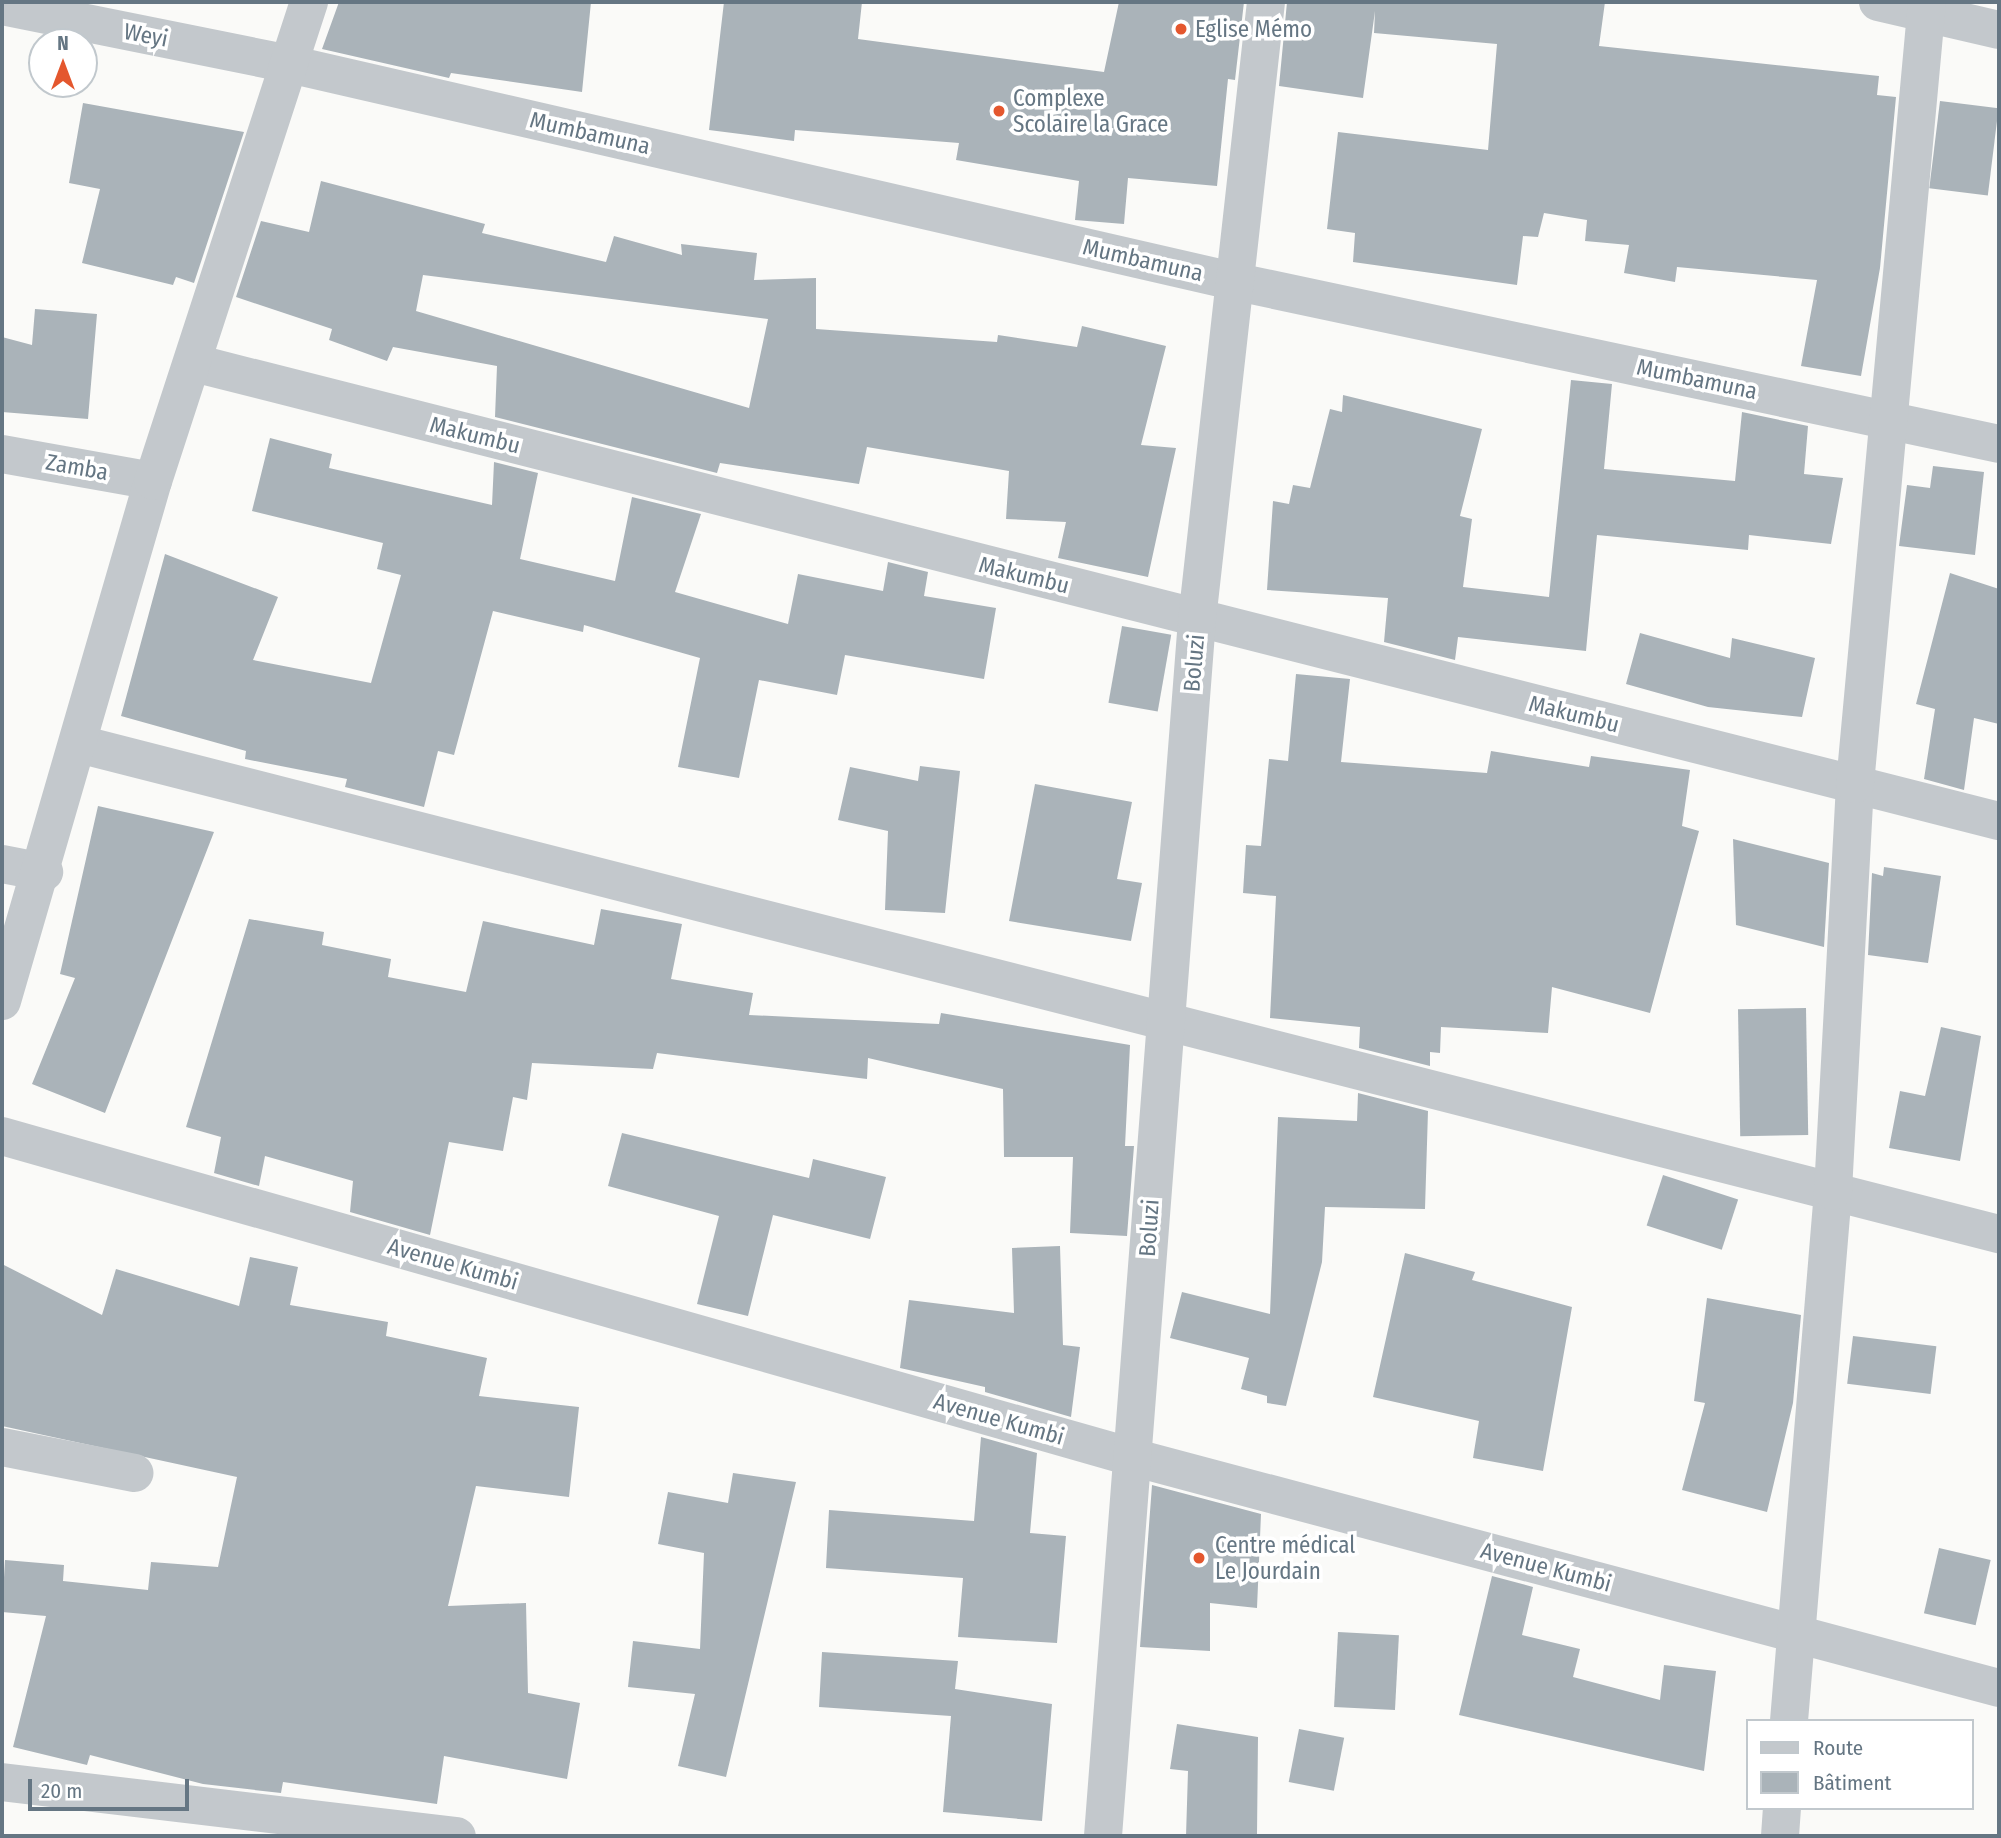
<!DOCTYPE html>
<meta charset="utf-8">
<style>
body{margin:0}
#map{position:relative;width:2001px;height:1838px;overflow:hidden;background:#fafaf8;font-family:"Fira Sans Condensed",sans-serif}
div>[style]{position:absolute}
.building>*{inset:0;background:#aab3b9;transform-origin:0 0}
.street>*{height:38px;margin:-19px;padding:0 19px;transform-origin:19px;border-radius:19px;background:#c3c8cc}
.dots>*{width:19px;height:19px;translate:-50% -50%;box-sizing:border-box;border:4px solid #fff;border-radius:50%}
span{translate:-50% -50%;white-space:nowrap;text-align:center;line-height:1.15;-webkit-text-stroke:7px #fff;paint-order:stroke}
.poi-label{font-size:23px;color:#657683}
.left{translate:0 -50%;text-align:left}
.street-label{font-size:23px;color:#657683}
.frame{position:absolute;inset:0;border:4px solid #657683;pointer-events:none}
.legend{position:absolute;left:1746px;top:1719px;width:228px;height:91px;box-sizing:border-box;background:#fff;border:2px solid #c1c8cd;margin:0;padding:9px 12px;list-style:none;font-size:21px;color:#657683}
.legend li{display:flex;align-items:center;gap:14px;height:35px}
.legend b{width:35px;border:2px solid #c1c8cd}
.north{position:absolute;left:28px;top:28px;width:70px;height:70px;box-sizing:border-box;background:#fff;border:2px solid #c1c8cd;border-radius:50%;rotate:0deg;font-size:19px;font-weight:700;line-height:28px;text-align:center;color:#657683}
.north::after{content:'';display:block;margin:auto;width:24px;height:32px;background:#e4572e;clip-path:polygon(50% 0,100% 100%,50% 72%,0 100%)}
.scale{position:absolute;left:28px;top:1779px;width:161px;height:32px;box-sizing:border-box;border:4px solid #657683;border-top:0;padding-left:9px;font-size:21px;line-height:24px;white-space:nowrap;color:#657683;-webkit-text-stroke:5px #fff;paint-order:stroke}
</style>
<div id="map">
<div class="building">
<div style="clip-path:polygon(339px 2px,591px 2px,582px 92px,451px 73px,449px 78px,322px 49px)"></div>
<div style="clip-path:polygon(724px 2px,862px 2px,858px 39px,1104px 72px,1119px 2px,1244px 2px,1235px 80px,1228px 79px,1217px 186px,1128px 178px,1124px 224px,1075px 220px,1079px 181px,956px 160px,959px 143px,795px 130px,794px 141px,709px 130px)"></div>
<div style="clip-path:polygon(1287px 2px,1605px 2px,1599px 46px,1879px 76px,1877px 95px,1896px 97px,1880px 268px,1861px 376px,1801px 366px,1817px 280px,1677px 267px,1675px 282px,1624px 273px,1629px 245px,1585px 241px,1587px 220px,1544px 213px,1538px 237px,1523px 236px,1517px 285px,1353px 262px,1355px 233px,1327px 229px,1338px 132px,1488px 150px,1497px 44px,1374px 33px,1375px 11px,1363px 98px,1279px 86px)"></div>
<div style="left:1940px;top:101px;width:59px;height:88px;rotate:7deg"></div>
<div style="clip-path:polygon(83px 103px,244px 132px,194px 283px,176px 277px,173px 285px,82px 263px,100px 189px,69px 183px)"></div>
<div style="clip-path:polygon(evenodd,321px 181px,485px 224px,482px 233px,606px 262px,614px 236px,682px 255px,681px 244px,757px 253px,754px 280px,816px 278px,816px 329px,997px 342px,998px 335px,1077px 347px,1082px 326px,1166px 346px,1141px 445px,1176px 448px,1148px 577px,1058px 558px,1066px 522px,1006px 519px,1009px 471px,867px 447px,859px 484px,720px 463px,717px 473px,495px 417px,497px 366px,393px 347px,387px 361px,329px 340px,332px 329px,236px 297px,261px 221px,309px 232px,321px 181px,423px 275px,768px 319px,749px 408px,416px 311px,423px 275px)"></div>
<div style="clip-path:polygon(35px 309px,97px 314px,88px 419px,2px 412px,2px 337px,32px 345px)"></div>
<div style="clip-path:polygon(1571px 380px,1612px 384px,1604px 469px,1735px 481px,1742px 412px,1808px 426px,1804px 474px,1843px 478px,1831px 544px,1749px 535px,1748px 550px,1597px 535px,1586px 651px,1458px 637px,1455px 660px,1384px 642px,1388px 598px,1267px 590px,1273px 501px,1289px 504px,1293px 485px,1310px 488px,1330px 409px,1342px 412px,1343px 395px,1482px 429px,1460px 516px,1472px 519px,1463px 587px,1549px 597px)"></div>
<div style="clip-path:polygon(270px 438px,332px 454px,329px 468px,492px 505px,494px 462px,538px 473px,520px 559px,615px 581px,632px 497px,701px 514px,675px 592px,788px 624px,798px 574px,883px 591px,888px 562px,928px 572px,924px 596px,996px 608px,984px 679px,845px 655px,837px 695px,759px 680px,739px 778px,678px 767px,700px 658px,584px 625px,583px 632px,493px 611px,454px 755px,438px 751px,424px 807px,345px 787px,347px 779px,245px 759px,246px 751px,121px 716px,165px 554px,278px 597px,253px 660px,371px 683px,401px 575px,377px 569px,383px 543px,252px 511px)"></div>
<div style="clip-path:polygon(1933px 466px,1984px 472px,1975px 555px,1899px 546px,1907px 485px,1930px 488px)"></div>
<div style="clip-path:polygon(1950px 573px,1999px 589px,1999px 724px,1974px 718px,1964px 790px,1924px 779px,1935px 709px,1916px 704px)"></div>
<div style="left:1122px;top:626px;width:50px;height:78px;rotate:10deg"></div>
<div style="clip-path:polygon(1640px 633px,1730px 658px,1732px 638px,1815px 658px,1802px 717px,1708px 707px,1626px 684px)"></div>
<div style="clip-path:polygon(1296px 674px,1350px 679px,1341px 762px,1487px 773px,1491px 751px,1589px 767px,1591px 756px,1690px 770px,1682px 826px,1699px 831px,1650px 1013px,1552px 987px,1548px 1033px,1441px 1027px,1440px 1053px,1430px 1052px,1430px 1066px,1359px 1048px,1360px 1027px,1270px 1018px,1276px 896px,1243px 893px,1246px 845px,1261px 846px,1269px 759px,1288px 761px)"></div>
<div style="clip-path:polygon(920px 766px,960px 771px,945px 913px,885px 910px,888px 831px,838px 820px,850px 767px,918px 781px)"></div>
<div style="clip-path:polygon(1035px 784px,1132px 802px,1117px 879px,1142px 883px,1131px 941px,1009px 921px)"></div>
<div style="clip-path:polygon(98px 806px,214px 832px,105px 1113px,32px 1084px,75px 978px,60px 974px)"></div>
<div style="clip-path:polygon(1733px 839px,1829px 863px,1824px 947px,1736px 925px)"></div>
<div style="clip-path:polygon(1884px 867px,1941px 876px,1928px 963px,1868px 955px,1872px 873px,1883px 876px)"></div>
<div style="clip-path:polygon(601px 909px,682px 924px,671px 979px,753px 993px,749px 1015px,939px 1024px,941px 1013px,1130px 1045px,1125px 1146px,1134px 1146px,1127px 1236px,1070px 1233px,1073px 1157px,1004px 1157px,1003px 1089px,868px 1058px,867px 1079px,657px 1053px,653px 1069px,532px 1063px,527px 1100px,513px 1097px,503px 1151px,449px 1142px,430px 1235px,350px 1212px,353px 1181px,265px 1156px,259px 1186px,214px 1173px,221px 1137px,186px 1127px,249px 919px,324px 932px,322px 945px,391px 959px,388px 977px,466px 992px,483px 921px,594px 945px)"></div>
<div style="left:1806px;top:1008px;width:127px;height:68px;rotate:89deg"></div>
<div style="clip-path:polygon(1941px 1027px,1981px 1036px,1960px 1161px,1889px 1148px,1900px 1091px,1925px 1096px)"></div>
<div style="clip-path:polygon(1358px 1093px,1428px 1111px,1425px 1209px,1325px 1207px,1322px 1262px,1286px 1406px,1267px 1403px,1267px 1396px,1241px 1389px,1249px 1358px,1170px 1338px,1182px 1292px,1270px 1314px,1278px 1117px,1357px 1121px)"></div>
<div style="clip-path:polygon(622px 1133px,809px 1178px,813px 1159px,886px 1177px,870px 1239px,773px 1215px,748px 1316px,697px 1304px,719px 1216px,608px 1186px)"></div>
<div style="left:1663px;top:1175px;width:79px;height:53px;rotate:18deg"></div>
<div style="clip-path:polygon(1060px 1246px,1063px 1345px,1080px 1347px,1071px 1417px,985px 1392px,985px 1387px,900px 1368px,909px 1300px,1014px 1313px,1012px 1248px)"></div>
<div style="clip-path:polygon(1405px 1253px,1475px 1272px,1472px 1280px,1572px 1307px,1543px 1471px,1473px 1458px,1479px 1421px,1373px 1397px)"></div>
<div style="clip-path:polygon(250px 1257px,298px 1267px,290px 1305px,388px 1322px,386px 1336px,487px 1358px,479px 1396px,579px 1407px,569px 1497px,476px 1486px,448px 1606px,526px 1603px,528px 1693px,580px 1703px,567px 1779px,444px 1756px,437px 1804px,283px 1782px,281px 1793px,203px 1784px,90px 1755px,87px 1765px,13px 1747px,46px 1616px,2px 1612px,5px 1560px,64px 1565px,63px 1581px,148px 1590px,151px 1562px,218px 1567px,237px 1477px,2px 1426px,2px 1264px,102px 1315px,116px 1269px,239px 1306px)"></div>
<div style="clip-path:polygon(1707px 1298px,1801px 1315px,1793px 1403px,1767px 1512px,1682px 1490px,1705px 1403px,1694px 1401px)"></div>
<div style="left:1853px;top:1336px;width:84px;height:48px;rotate:7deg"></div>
<div style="clip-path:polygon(981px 1437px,1037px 1453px,1030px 1533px,1066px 1536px,1057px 1643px,958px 1637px,963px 1578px,826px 1568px,829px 1510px,974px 1521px)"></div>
<div style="clip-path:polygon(733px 1473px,796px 1482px,726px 1777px,678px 1766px,695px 1694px,628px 1687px,633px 1641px,700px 1649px,704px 1553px,658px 1544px,668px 1492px,728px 1503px)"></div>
<div style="clip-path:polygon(1152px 1485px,1261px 1514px,1257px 1608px,1210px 1603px,1210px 1651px,1140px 1647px)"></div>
<div style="left:1939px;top:1548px;width:53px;height:67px;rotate:13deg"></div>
<div style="clip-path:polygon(1492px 1576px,1533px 1587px,1522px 1635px,1580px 1649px,1573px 1677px,1660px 1700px,1664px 1665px,1716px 1671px,1704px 1771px,1459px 1715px)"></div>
<div style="left:1338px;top:1632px;width:61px;height:75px;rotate:3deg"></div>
<div style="clip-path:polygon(822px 1652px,958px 1661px,955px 1689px,1052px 1704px,1042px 1821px,943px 1812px,951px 1716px,819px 1707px)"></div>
<div style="clip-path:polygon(1177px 1724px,1258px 1737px,1257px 1836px,1186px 1836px,1188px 1771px,1170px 1769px)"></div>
<div style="left:1299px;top:1729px;width:46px;height:54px;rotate:11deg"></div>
</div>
<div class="street">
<div style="left:1878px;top:2px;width:124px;rotate:13deg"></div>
<div style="left:2px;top:6px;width:293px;rotate:11.4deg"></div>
<div style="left:289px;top:64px;width:973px;rotate:12.95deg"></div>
<div style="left:1237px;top:282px;width:779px;rotate:12deg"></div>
<div style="left:194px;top:363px;width:1862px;rotate:14.24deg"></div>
<div style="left:2px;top:454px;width:153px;rotate:10.1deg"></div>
<div style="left:79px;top:744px;width:1982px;rotate:14.32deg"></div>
<div style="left:2px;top:864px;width:43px;rotate:10.8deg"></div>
<div style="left:2px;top:1001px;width:541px;rotate:-73.81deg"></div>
<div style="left:153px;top:481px;width:504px;rotate:-71.96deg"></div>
<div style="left:2px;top:1136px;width:1175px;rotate:15.86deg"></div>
<div style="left:1132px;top:1457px;width:897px;rotate:14.92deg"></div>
<div style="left:2px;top:1447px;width:135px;rotate:11.1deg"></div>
<div style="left:1789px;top:1721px;width:532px;rotate:-85.25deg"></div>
<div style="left:1833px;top:1191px;width:408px;rotate:-86.9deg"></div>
<div style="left:1855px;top:784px;width:785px;rotate:-84.74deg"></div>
<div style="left:2px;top:1782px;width:458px;rotate:6.8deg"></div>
<div style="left:1103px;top:1836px;width:1220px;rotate:-85.58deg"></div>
<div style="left:1197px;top:620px;width:622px;rotate:-83.63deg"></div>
<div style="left:1780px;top:1836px;width:28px;rotate:-86deg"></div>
</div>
<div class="dots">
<div style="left:1181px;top:29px;background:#e4572e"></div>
<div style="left:999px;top:111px;background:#e4572e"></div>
<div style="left:1199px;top:1558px;background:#e4572e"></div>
</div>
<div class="poi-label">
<span class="left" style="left:1195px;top:29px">Eglise Mémo</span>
<span class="left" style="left:1013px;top:111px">Complexe<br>Scolaire la Grace</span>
<span class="left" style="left:1215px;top:1558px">Centre médical<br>Le Jourdain</span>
</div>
<div class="street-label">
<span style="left:146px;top:35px;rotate:11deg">Weyi</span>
<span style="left:590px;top:133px;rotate:13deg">Mumbamuna</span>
<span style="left:1143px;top:260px;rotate:13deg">Mumbamuna</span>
<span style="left:1697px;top:379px;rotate:12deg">Mumbamuna</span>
<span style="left:475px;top:435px;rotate:14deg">Makumbu</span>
<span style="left:77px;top:467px;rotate:10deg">Zamba</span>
<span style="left:1024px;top:575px;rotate:14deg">Makumbu</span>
<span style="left:1194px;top:663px;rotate:-85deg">Boluzi</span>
<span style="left:1574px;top:714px;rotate:14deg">Makumbu</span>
<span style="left:1149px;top:1228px;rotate:-86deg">Boluzi</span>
<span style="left:453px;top:1264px;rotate:16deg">Avenue Kumbi</span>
<span style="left:999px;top:1419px;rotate:16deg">Avenue Kumbi</span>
<span style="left:1546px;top:1567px;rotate:15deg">Avenue Kumbi</span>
</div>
<div class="frame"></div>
<ul class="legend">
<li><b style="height:9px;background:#c3c8cc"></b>Route</li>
<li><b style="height:19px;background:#aab3b9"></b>Bâtiment</li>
</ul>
<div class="north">N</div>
<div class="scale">20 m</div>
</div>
